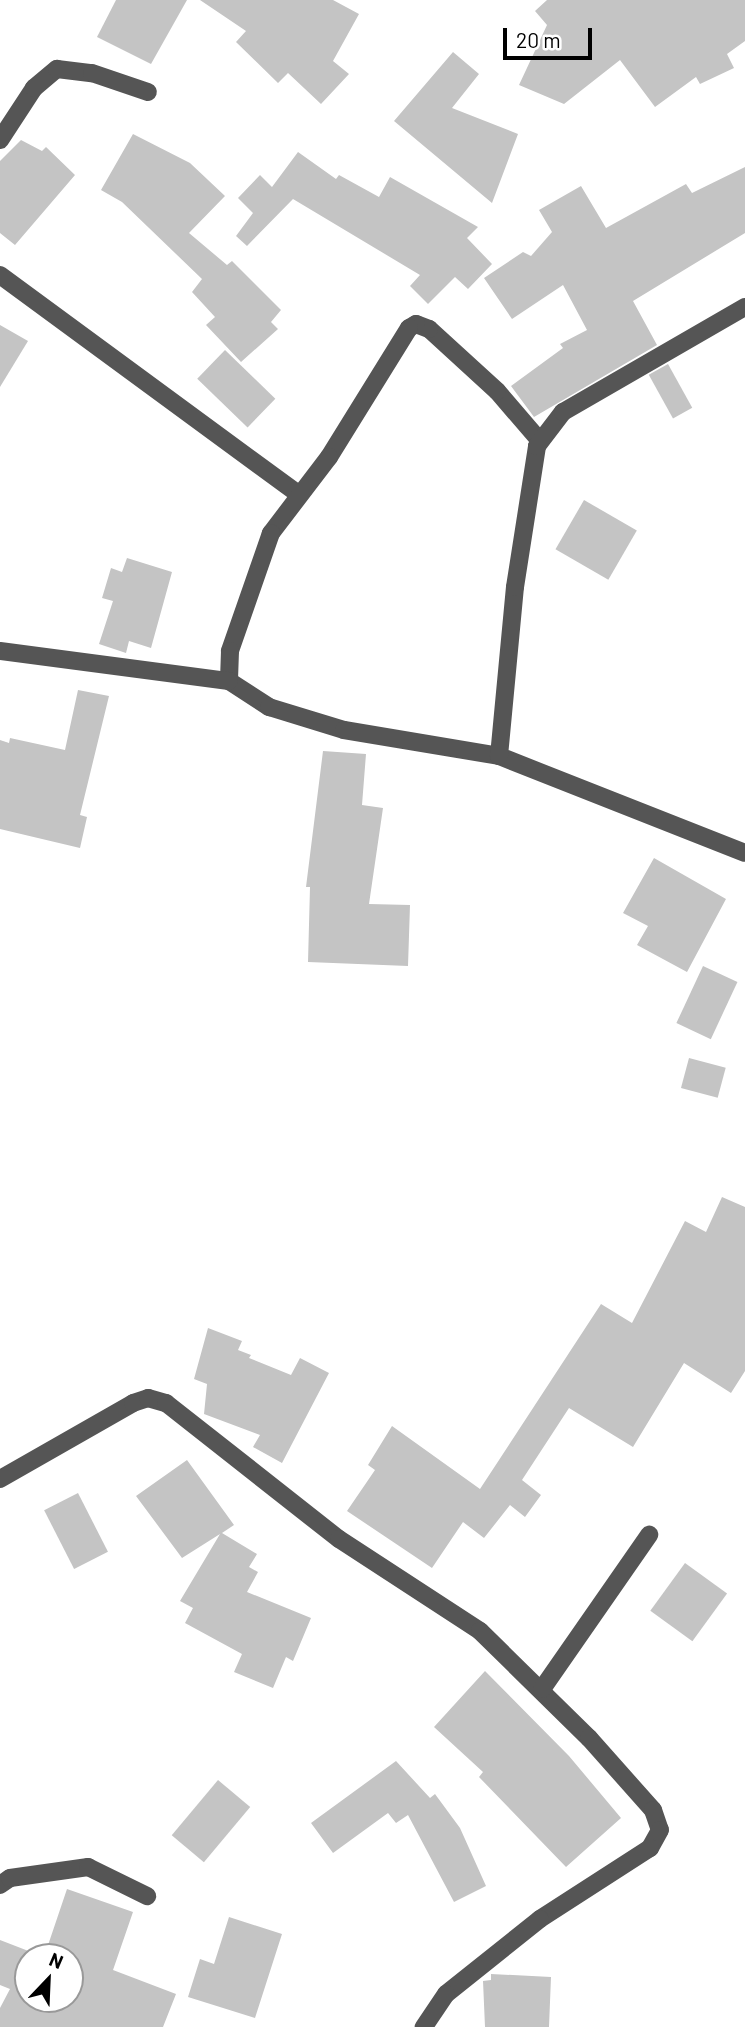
<!DOCTYPE html>
<style>
body{margin:0}
#map{position:relative;width:745px;height:2027px;overflow:hidden;background:#fff;font-family:Barlow,sans-serif}
div>[style]{position:absolute}
.building>*{inset:0;background:#c4c4c4;transform-origin:0 0}
.minor>*{height:18px;margin:-9px;padding:0 9px;transform-origin:9px;border-radius:9px;background:#555}
span{translate:-50% -50%;white-space:nowrap;text-align:center;line-height:1.15;-webkit-text-stroke:5px #fff;paint-order:stroke}
.north{position:absolute;left:14px;top:1943px;width:70px;height:70px;box-sizing:border-box;background:#fff;border:2px solid #999;border-radius:50%;rotate:23deg;font-size:19px;font-weight:700;line-height:28px;text-align:center;color:#000}
.north::after{content:'';display:block;margin:auto;width:24px;height:32px;background:#000;clip-path:polygon(50% 0,100% 100%,50% 72%,0 100%)}
.scale{position:absolute;left:503px;top:28px;width:89px;height:32px;box-sizing:border-box;border:4px solid #000;border-top:0;padding-left:9px;font-size:21px;line-height:24px;white-space:nowrap;color:#000;-webkit-text-stroke:5px #fff;paint-order:stroke}
</style>
<div id="map">
<div class="building">
<div style="clip-path:polygon(116px 0,187px 0,151px 64px,97px 37px)"></div>
<div style="clip-path:polygon(200px 0,333px 0,359px 14px,333px 61px,349px 74px,321px 104px,288px 73px,278px 83px,236px 42px,246px 31px)"></div>
<div style="clip-path:polygon(547px 0,745px 0,745px 41px,727px 54px,734px 68px,700px 84px,696px 77px,655px 107px,620px 60px,564px 104px,519px 85px,547px 25px,535px 11px)"></div>
<div style="clip-path:polygon(453px 52px,479px 74px,452px 108px,518px 134px,492px 203px,394px 121px)"></div>
<div style="clip-path:polygon(133px 134px,190px 163px,225px 196px,189px 233px,227px 265px,232px 261px,281px 310px,271px 322px,278px 329px,241px 362px,206px 325px,215px 317px,192px 292px,202px 279px,122px 202px,101px 190px)"></div>
<div style="clip-path:polygon(21px 140px,42px 151px,46px 147px,75px 175px,15px 245px,0 233px,0 161px)"></div>
<div style="clip-path:polygon(298px 152px,336px 179px,339px 175px,379px 197px,390px 177px,478px 227px,467px 238px,492px 264px,468px 289px,455px 277px,428px 304px,410px 286px,420px 275px,293px 199px,247px 246px,236px 236px,253px 213px,238px 198px,260px 175px,272px 187px)"></div>
<div style="clip-path:polygon(745px 167px,745px 233px,633px 301px,657px 345px,534px 417px,511px 386px,563px 348px,560px 344px,587px 330px,563px 285px,512px 319px,484px 278px,523px 252px,531px 256px,552px 232px,539px 210px,581px 186px,606px 228px,686px 184px,692px 193px)"></div>
<div style="clip-path:polygon(0 325px,28px 341px,0 387px)"></div>
<div style="left:225px;top:350px;width:70px;height:40px;rotate:44deg"></div>
<div style="left:668px;top:364px;width:50px;height:22px;rotate:61deg"></div>
<div style="left:584px;top:500px;width:61px;height:57px;rotate:30deg"></div>
<div style="clip-path:polygon(127px 558px,172px 572px,151px 648px,129px 641px,126px 653px,99px 644px,113px 601px,102px 598px,111px 568px,122px 572px)"></div>
<div style="clip-path:polygon(78px 690px,109px 696px,80px 815px,87px 817px,80px 848px,0 829px,0 740px,9px 743px,10px 738px,65px 750px)"></div>
<div style="clip-path:polygon(323px 751px,366px 754px,362px 805px,383px 808px,369px 904px,410px 905px,408px 966px,308px 962px,310px 887px,306px 887px)"></div>
<div style="clip-path:polygon(654px 858px,726px 899px,687px 972px,637px 945px,648px 926px,623px 913px)"></div>
<div style="left:703px;top:966px;width:38px;height:63px;rotate:25deg"></div>
<div style="left:689px;top:1058px;width:38px;height:31px;rotate:15deg"></div>
<div style="clip-path:polygon(722px 1197px,745px 1207px,745px 1371px,731px 1393px,684px 1363px,633px 1447px,569px 1408px,522px 1480px,541px 1495px,525px 1517px,510px 1505px,484px 1538px,463px 1522px,432px 1568px,347px 1511px,375px 1470px,368px 1465px,392px 1426px,480px 1489px,601px 1304px,632px 1323px,685px 1221px,706px 1232px)"></div>
<div style="clip-path:polygon(208px 1328px,242px 1341px,238px 1350px,251px 1355px,249px 1358px,291px 1375px,300px 1358px,329px 1373px,282px 1463px,253px 1447px,260px 1435px,204px 1414px,207px 1384px,194px 1379px)"></div>
<div style="clip-path:polygon(187px 1460px,234px 1525px,222px 1533px,257px 1554px,249px 1567px,258px 1572px,247px 1592px,311px 1618px,293px 1661px,286px 1657px,273px 1688px,234px 1672px,242px 1654px,185px 1623px,193px 1608px,180px 1601px,220px 1534px,182px 1558px,136px 1496px)"></div>
<div style="left:78px;top:1493px;width:66px;height:38px;rotate:63deg"></div>
<div style="left:685px;top:1563px;width:52px;height:59px;rotate:36deg"></div>
<div style="clip-path:polygon(485px 1671px,569px 1756px,621px 1818px,566px 1867px,479px 1777px,483px 1772px,434px 1727px)"></div>
<div style="clip-path:polygon(396px 1761px,430px 1798px,435px 1794px,460px 1828px,486px 1886px,454px 1902px,408px 1815px,396px 1823px,388px 1813px,333px 1853px,311px 1823px)"></div>
<div style="left:218px;top:1780px;width:42px;height:72px;rotate:40deg"></div>
<div style="clip-path:polygon(evenodd,67px 1889px,133px 1912px,113px 1970px,176px 1994px,163px 2027px,0 2027px,0 2008px,10px 1989px,0 1985px,0 1940px,44px 1957px,67px 1889px,28px 1957px,70px 1957px,70px 1999px,28px 1999px,28px 1957px)"></div>
<div style="clip-path:polygon(229px 1917px,282px 1934px,255px 2018px,188px 1997px,200px 1959px,214px 1964px)"></div>
<div style="clip-path:polygon(491px 1974px,551px 1977px,549px 2027px,485px 2027px,483px 1981px,491px 1980px)"></div>
</div>
<div class="minor">
<div style="left:0;top:140px;width:62px;rotate:-56.8deg"></div>
<div style="left:34px;top:88px;width:30px;rotate:-40deg"></div>
<div style="left:57px;top:69px;width:35px;rotate:7deg"></div>
<div style="left:92px;top:73px;width:59px;rotate:18.7deg"></div>
<div style="left:0;top:275px;width:368px;rotate:36.3deg"></div>
<div style="left:540px;top:441px;width:66px;rotate:-130.7deg"></div>
<div style="left:497px;top:391px;width:92px;rotate:-137.6deg"></div>
<div style="left:429px;top:329px;width:14px;rotate:-159deg"></div>
<div style="left:416px;top:324px;width:8px;rotate:150deg"></div>
<div style="left:409px;top:328px;width:152px;rotate:121.8deg"></div>
<div style="left:329px;top:457px;width:96px;rotate:127.3deg"></div>
<div style="left:271px;top:533px;width:125px;rotate:109.2deg"></div>
<div style="left:230px;top:651px;width:30px;rotate:92deg"></div>
<div style="left:229px;top:681px;width:48px;rotate:33deg"></div>
<div style="left:269px;top:707px;width:78px;rotate:17deg"></div>
<div style="left:344px;top:730px;width:157px;rotate:9.5deg"></div>
<div style="left:499px;top:756px;width:264px;rotate:21.5deg"></div>
<div style="left:0;top:651px;width:231px;rotate:7.5deg"></div>
<div style="left:499px;top:756px;width:170px;rotate:-84.6deg"></div>
<div style="left:515px;top:587px;width:143px;rotate:-81.1deg"></div>
<div style="left:537px;top:446px;width:43px;rotate:-52.6deg"></div>
<div style="left:563px;top:412px;width:210px;rotate:-30deg"></div>
<div style="left:0;top:1479px;width:153px;rotate:-29.7deg"></div>
<div style="left:133px;top:1403px;width:16px;rotate:-18deg"></div>
<div style="left:148px;top:1398px;width:19px;rotate:16deg"></div>
<div style="left:166px;top:1403px;width:220px;rotate:38.2deg"></div>
<div style="left:339px;top:1539px;width:168px;rotate:33.1deg"></div>
<div style="left:480px;top:1631px;width:153px;rotate:44.5deg"></div>
<div style="left:589px;top:1738px;width:96px;rotate:48.4deg"></div>
<div style="left:653px;top:1810px;width:21px;rotate:71deg"></div>
<div style="left:660px;top:1830px;width:21px;rotate:119deg"></div>
<div style="left:650px;top:1848px;width:131px;rotate:147.2deg"></div>
<div style="left:540px;top:1919px;width:120px;rotate:141.4deg"></div>
<div style="left:446px;top:1994px;width:40px;rotate:124deg"></div>
<div style="left:542px;top:1689px;width:188px;rotate:-55.2deg"></div>
<div style="left:0;top:1885px;width:12px;rotate:-35deg"></div>
<div style="left:10px;top:1878px;width:79px;rotate:-8deg"></div>
<div style="left:88px;top:1867px;width:66px;rotate:26.2deg"></div>
</div>
<div class="north">N</div>
<div class="scale">20 m</div>
</div>
